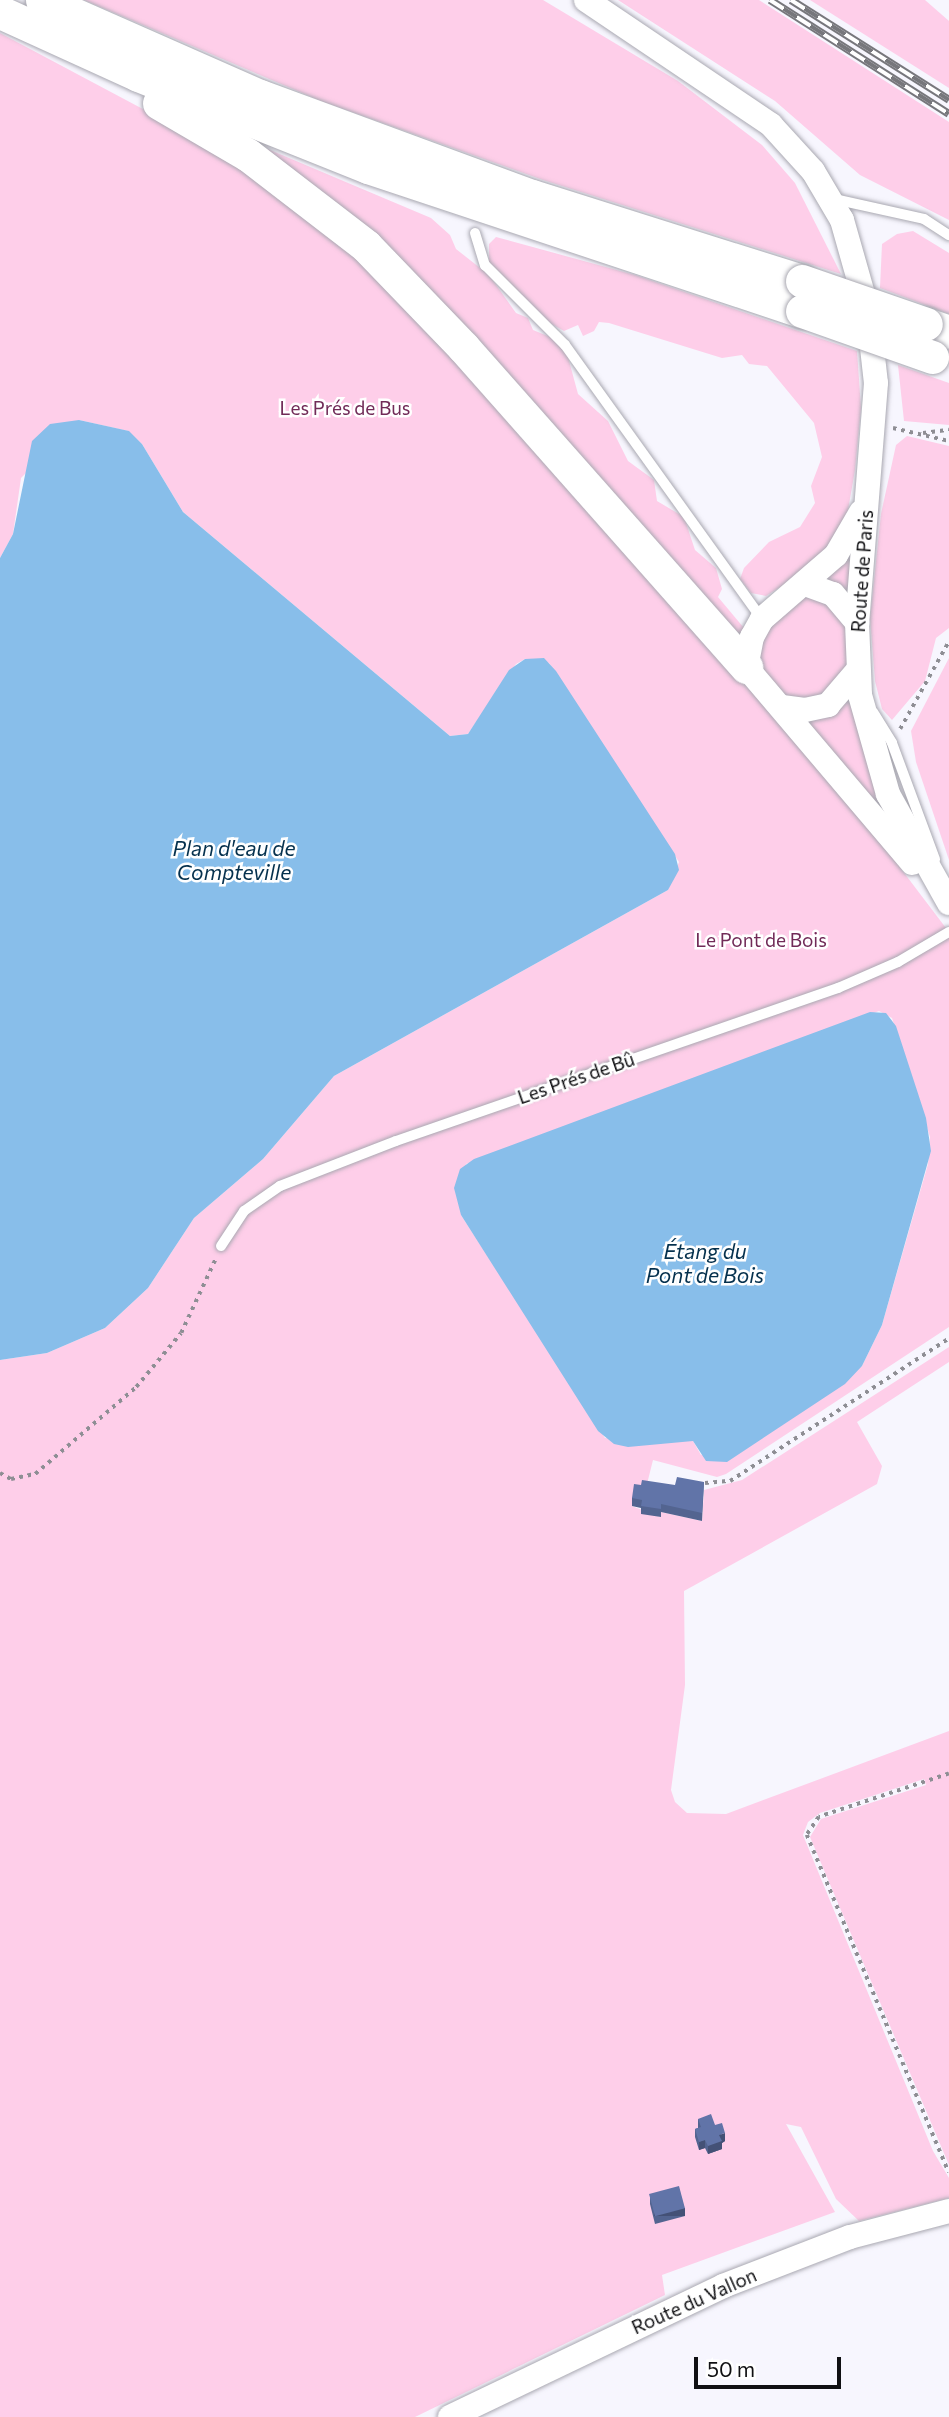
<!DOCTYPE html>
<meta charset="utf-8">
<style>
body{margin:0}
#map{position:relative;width:949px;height:2417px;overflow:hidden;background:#f7f6fe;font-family:Commissioner,sans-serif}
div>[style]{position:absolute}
.green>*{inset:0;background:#fecee9}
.water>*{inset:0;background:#88beea}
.path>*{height:3.5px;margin-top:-1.75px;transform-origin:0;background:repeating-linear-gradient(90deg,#8e8e94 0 3.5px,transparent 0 8.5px)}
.roads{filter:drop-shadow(0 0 2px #a9a8b1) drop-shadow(0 0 2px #a9a8b1)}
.service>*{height:10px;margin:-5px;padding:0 5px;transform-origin:5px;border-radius:5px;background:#fff}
.tertiary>*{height:24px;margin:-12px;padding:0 12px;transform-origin:12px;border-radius:12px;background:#fff}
.trunk>*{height:33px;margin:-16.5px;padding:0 16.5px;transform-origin:16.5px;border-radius:16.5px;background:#fff}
.rail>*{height:8px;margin-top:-4px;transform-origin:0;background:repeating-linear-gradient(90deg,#fff 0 16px,#77777c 0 32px);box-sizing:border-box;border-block:2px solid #77777c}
.bridges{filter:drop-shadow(0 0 2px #a9a8b1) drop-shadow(0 0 2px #a9a8b1)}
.trunk-bridge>*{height:33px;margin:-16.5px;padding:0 16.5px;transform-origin:16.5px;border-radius:16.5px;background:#fff}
.wall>*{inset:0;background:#536490}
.shaded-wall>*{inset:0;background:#445176;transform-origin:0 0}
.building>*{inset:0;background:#6174a8;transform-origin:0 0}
span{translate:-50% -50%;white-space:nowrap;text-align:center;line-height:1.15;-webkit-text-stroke:5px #fff;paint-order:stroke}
.park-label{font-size:19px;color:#712b58}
.street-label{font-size:19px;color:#101013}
.water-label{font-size:21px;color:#05314e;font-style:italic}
.scale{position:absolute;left:694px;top:2357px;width:147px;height:32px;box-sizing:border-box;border:4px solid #101013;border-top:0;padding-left:9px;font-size:21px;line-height:24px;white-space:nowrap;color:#101013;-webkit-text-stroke:5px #fff;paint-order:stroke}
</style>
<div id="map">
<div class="green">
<div style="clip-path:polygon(84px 0,543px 0,678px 81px,762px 145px,795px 183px,841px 274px,543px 180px,321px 101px)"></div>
<div style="clip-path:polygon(618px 0,759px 0,949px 122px,949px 220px,860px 175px,775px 101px)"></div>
<div style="clip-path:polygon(810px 0,925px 0,949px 21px,949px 88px)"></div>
<div style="clip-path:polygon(evenodd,0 33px,218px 149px,291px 199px,398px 294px,687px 623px,832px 778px,949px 932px,949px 1327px,726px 1474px,717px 1477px,653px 1460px,646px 1488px,632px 1506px,660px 1517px,661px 1512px,702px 1521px,704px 1490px,742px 1480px,949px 1347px,949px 1362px,857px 1422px,882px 1466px,877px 1484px,684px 1591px,685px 1685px,671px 1790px,675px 1802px,687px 1813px,726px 1814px,949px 1731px,949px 2165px,810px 1837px,821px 1819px,926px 1785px,924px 1779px,820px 1813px,808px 1822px,803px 1835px,933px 2151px,949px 2178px,949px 2198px,859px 2221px,836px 2199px,801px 2127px,786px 2124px,835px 2212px,662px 2275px,665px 2295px,415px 2417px,0 2417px,0 1360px,47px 1353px,105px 1328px,148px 1288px,194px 1218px,263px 1159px,334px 1076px,668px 890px,679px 862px,549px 663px,525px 659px,516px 664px,468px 734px,450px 736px,183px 512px,142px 444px,128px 431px,79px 420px,21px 478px,13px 534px,0 558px,0 33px,879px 1011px,892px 1018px,930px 1137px,928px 1164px,882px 1325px,862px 1366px,701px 1455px,693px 1441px,605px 1438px,461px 1215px,466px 1164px,879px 1011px)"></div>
<div style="clip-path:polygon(263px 147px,431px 218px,450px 235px,456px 249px,489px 275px,516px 313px,528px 318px,533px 330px,555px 339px,568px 357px,578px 394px,608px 421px,628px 461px,654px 480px,657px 501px,684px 517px,695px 550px,716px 568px,722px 589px,718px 597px,744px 628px,740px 641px)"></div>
<div style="clip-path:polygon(913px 231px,949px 253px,949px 314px,880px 288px,882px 244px,897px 234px)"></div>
<div style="clip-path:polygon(496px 237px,635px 275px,857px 351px,861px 408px,855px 470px,847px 516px,832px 543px,793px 579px,766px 596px,751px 593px,740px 579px,744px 568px,769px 542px,800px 527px,815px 503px,811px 486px,822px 457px,814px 423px,767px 366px,749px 364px,742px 355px,722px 358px,609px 323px,599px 322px,594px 331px,583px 336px,578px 325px,564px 331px,541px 318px,489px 263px,489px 244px)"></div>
<div style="clip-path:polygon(898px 365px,949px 383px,949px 425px,904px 421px)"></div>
<div style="clip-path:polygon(907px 436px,949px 446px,949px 628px,936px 638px,925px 681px,892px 720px,882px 709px,875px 681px,870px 618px,881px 514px,896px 445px)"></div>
<div style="clip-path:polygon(854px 541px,852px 603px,822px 579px)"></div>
<div style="clip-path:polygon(802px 596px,820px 596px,846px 625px,849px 664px,822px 698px,784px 698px,759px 671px,762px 632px)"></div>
<div style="clip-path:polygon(949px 658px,949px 860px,916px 762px,911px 731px)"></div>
<div style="clip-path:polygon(851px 696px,891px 828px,802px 719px)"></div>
</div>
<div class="water">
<div style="clip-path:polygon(79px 420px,129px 431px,142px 444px,183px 512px,450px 736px,468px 734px,509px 670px,525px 659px,544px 658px,556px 671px,675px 854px,679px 870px,668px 890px,334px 1076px,263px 1159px,194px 1218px,148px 1288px,105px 1328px,47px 1353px,0 1360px,0 558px,13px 534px,32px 441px,50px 424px)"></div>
<div style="clip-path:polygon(870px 1012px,886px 1013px,896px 1026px,926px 1118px,931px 1151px,882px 1325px,862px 1366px,845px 1384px,727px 1462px,706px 1461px,693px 1441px,628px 1447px,614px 1444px,598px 1431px,461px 1215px,454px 1188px,460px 1169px,474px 1159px)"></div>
</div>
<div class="path">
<div style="left:893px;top:428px;width:57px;rotate:13.1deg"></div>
<div style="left:923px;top:433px;width:26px;rotate:-7deg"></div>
<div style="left:900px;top:729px;width:101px;rotate:-60.9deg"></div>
<div style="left:0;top:1473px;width:13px;rotate:29deg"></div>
<div style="left:11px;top:1479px;width:25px;rotate:-12deg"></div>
<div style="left:35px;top:1474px;width:133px;rotate:-40.7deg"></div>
<div style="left:136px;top:1387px;width:70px;rotate:-50.2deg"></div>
<div style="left:181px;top:1333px;width:83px;rotate:-65deg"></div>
<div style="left:705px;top:1483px;width:25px;rotate:-5deg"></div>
<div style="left:730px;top:1481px;width:262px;rotate:-33.1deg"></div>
<div style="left:949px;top:1774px;width:137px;rotate:161.7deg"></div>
<div style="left:819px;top:1817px;width:22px;rotate:124deg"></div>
<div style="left:807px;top:1835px;width:366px;rotate:67.2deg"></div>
</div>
<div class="roads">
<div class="service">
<div style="left:834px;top:199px;width:92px;rotate:12.5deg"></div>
<div style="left:924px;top:219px;width:30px;rotate:33deg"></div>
<div style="left:475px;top:233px;width:34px;rotate:73deg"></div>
<div style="left:485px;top:265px;width:113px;rotate:45deg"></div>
<div style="left:565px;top:345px;width:337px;rotate:54.3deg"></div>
<div style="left:873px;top:712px;width:36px;rotate:58deg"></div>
<div style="left:892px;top:743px;width:124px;rotate:69.7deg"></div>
<div style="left:221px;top:1246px;width:42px;rotate:-56.7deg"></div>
<div style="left:244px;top:1211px;width:44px;rotate:-34.8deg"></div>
<div style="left:280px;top:1186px;width:124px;rotate:-21.2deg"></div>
<div style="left:396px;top:1141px;width:468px;rotate:-19.1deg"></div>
<div style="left:838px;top:988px;width:65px;rotate:-23.4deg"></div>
<div style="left:898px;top:962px;width:59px;rotate:-30.5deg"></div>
</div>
<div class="tertiary">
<div style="left:586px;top:0;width:223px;rotate:34deg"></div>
<div style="left:771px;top:125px;width:62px;rotate:47.6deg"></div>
<div style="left:813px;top:171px;width:57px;rotate:59.4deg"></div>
<div style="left:842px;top:220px;width:96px;rotate:74.2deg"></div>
<div style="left:868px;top:312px;width:71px;rotate:83.6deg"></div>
<div style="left:876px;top:383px;width:241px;rotate:94.5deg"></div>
<div style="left:857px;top:623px;width:72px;rotate:87.6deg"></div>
<div style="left:860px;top:695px;width:103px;rotate:74.2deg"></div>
<div style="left:888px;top:794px;width:125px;rotate:60.8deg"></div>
<div style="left:861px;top:512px;width:50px;rotate:120.2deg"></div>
<div style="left:836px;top:555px;width:98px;rotate:139.1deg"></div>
<div style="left:762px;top:619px;width:21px;rotate:119deg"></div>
<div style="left:752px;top:637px;width:31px;rotate:101deg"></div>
<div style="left:746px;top:667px;width:257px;rotate:49.7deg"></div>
<div style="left:805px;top:584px;width:30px;rotate:20deg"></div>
<div style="left:833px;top:594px;width:38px;rotate:50deg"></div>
<div style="left:782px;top:707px;width:23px;rotate:7deg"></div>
<div style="left:805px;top:710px;width:24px;rotate:-12deg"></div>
<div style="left:828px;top:705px;width:46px;rotate:-49.4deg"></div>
<div style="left:450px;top:2417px;width:303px;rotate:-25.6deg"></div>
<div style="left:723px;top:2286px;width:136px;rotate:-21.1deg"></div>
<div style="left:850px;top:2237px;width:102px;rotate:-14.7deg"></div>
</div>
<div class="trunk">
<div style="left:42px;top:0;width:238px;rotate:23.8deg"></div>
<div style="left:260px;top:96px;width:290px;rotate:20.2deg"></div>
<div style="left:532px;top:196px;width:283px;rotate:17.5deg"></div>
<div style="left:0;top:12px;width:152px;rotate:24.5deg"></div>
<div style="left:138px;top:75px;width:248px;rotate:21.8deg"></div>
<div style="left:368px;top:167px;width:457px;rotate:18.4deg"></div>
<div style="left:159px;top:103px;width:103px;rotate:30.3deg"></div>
<div style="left:248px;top:155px;width:149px;rotate:37.6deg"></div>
<div style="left:366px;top:246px;width:141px;rotate:46.1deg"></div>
<div style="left:464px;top:348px;width:426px;rotate:48.5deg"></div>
<div style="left:926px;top:324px;width:24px;rotate:19deg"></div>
</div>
</div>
<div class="rail">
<div style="left:770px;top:0;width:212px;rotate:32.5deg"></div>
<div style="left:791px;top:0;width:187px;rotate:32.3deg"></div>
</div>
<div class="bridges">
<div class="trunk-bridge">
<div style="left:802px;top:281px;width:131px;rotate:19.1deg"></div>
<div style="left:802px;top:311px;width:138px;rotate:19.5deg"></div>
</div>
</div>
<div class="wall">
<div style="clip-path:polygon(704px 1482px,702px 1521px,661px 1512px,661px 1517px,641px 1514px,641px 1508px,632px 1506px,632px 1498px,641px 1485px,675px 1485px)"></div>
<div style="clip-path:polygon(698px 2119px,715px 2125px,725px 2141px,722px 2143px,722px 2149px,708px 2154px,705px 2148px,699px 2150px,695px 2137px,695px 2129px,698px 2128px)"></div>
<div style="clip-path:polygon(650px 2196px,685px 2216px,655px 2224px,650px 2204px)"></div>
</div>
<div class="shaded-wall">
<div style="clip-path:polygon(725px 2133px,725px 2141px,722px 2143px,722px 2149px,708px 2154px,708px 2146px,719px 2135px)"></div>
<div style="clip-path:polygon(705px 2140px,705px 2148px,699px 2150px,699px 2142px)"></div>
<div style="left:685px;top:2208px;width:8px;height:31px;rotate:90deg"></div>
</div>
<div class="building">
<div style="clip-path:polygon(677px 1477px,704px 1482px,702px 1513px,661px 1504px,661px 1509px,641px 1506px,642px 1500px,632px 1498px,634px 1484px,641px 1485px,642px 1480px,675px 1485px)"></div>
<div style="clip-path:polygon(711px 2114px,715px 2125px,722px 2123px,725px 2133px,719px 2135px,722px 2141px,708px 2146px,705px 2140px,699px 2142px,695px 2129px,701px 2127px,698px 2119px)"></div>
<div style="left:679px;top:2186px;width:23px;height:31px;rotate:75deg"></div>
</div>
<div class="park-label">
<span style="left:345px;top:408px">Les Prés de Bus</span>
<span style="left:761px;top:940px">Le Pont de Bois</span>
</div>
<div class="street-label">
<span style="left:862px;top:571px;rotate:-86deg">Route de Paris</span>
<span style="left:576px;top:1078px;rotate:-19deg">Les Prés de Bû</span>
<span style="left:694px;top:2301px;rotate:-24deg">Route du Vallon</span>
</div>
<div class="water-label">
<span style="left:234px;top:860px">Plan d'eau de<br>Compteville</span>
<span style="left:705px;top:1263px">Étang du<br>Pont de Bois</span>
</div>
<div class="scale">50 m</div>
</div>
